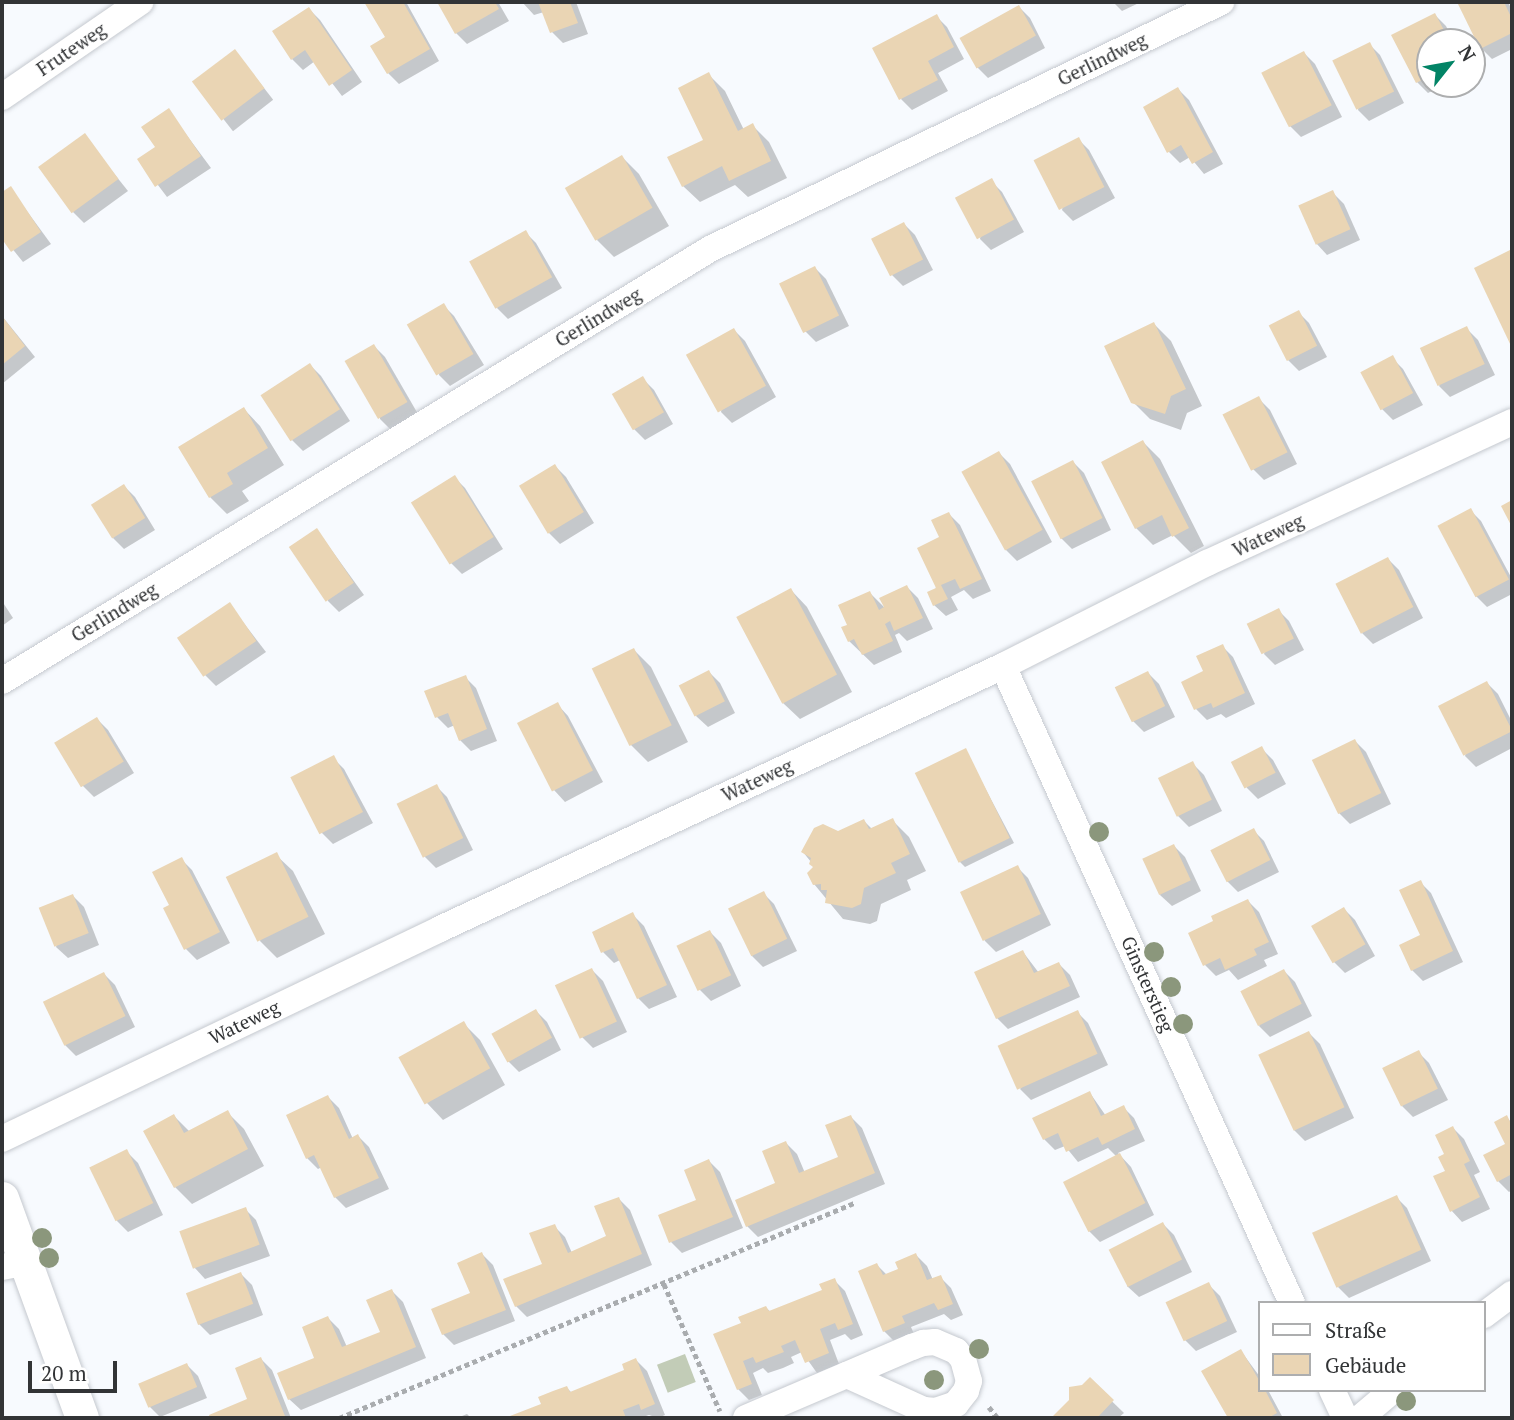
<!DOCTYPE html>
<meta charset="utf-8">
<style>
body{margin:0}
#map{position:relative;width:1514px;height:1420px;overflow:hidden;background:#f7fafe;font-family:"PT Serif",serif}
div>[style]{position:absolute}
.green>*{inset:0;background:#c2ccb7;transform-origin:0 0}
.shadow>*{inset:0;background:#0003;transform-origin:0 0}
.building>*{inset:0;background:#ead5b4;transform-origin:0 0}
.path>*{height:4.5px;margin-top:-2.25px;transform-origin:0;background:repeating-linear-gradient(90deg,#a9acaf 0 5px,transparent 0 8.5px)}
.roads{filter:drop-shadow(0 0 2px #c5c9cf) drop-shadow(0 0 2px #c5c9cf)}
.minor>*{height:26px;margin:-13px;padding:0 13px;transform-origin:13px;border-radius:13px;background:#fff}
.tertiary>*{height:33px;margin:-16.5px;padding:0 16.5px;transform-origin:16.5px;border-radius:16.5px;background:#fff}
.trees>*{width:20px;height:20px;margin:-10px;border-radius:50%;background:#8b977c}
span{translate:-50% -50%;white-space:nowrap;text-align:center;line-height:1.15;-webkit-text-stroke:5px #fff;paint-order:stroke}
.street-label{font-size:19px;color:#323436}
.frame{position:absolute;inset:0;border:4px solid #323436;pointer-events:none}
.legend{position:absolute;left:1258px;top:1301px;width:228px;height:91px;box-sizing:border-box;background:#fff;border:2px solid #adaeaf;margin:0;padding:9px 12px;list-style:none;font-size:21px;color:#323436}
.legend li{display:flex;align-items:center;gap:14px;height:35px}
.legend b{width:35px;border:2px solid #adaeaf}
.north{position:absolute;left:1416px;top:28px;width:70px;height:70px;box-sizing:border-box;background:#fff;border:2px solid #adaeaf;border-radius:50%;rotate:59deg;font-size:19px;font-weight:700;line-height:28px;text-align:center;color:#323436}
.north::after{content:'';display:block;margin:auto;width:24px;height:32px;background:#028466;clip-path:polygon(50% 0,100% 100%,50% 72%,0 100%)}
.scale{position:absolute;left:28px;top:1361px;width:89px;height:32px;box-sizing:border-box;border:4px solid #323436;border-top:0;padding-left:9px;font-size:21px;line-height:24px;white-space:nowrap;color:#323436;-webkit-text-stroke:5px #fff;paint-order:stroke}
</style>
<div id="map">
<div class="green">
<div style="left:685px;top:1354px;width:30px;height:30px;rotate:69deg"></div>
</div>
<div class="shadow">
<div style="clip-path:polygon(366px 2px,406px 2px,439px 61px,399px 84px,388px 73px,387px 37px)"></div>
<div style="clip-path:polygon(439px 2px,498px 2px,509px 21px,467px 44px,456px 33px)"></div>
<div style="clip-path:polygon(522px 2px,576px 2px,588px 34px,563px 43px,552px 32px,544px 12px,534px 15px)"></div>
<div style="clip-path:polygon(1113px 2px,1141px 2px,1122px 11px)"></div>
<div style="clip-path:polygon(1459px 2px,1508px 2px,1512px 10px,1512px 49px,1492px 59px,1481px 48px)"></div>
<div style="clip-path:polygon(1019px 7px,1030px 18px,1045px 48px,988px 78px,977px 67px)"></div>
<div style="clip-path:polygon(309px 9px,320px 20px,362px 82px,342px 96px,315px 61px,303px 70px,292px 59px)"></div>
<div style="clip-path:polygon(1435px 15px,1446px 26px,1454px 42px,1430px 42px,1430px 84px,1446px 84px,1428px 93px,1417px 82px)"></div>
<div style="clip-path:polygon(936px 16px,947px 27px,964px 59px,938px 73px,948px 91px,912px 110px,901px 99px)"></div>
<div style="clip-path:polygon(1369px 44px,1380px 55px,1404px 103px,1369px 121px,1358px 110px)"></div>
<div style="left:235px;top:51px;width:62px;height:51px;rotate:52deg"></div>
<div style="clip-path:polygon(1304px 53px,1315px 64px,1342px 117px,1301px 137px,1290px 126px)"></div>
<div style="clip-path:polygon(709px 75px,725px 91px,744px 130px,753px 126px,769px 142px,787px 178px,748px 197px,735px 185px,700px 202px,683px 186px,705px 140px)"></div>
<div style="clip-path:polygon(1178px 89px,1189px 100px,1223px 164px,1204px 174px,1190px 157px,1180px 163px,1169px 152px)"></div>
<div style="clip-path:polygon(168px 110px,211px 168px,167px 197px,139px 160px,158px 147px)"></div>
<div style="clip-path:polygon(84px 136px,128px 191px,84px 223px,73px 212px)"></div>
<div style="clip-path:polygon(1078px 139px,1089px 150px,1115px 198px,1073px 221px,1062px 210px)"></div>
<div style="clip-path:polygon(622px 157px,639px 174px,669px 226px,614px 257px,597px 240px)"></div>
<div style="clip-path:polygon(991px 181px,1002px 192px,1024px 232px,991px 250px,980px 239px)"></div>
<div style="clip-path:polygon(10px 188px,51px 244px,23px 262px,2px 236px,2px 194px)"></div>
<div style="clip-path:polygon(1333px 193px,1344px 204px,1360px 240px,1327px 255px,1316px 243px,1300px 207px)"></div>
<div style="clip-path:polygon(904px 224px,915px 235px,933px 270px,903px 286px,892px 275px)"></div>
<div style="clip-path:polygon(525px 232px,536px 243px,562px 288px,508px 319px,497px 308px)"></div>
<div style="clip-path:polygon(815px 268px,826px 279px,849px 326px,816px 342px,805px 331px)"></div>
<div style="clip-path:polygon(443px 305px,454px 316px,484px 365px,450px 386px,439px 375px)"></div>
<div style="clip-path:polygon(1298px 312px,1309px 323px,1327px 357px,1299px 371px,1288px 360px,1270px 326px)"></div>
<div style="clip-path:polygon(2px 316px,35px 357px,2px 384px)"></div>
<div style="clip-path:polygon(1154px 324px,1171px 341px,1202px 406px,1187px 413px,1181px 430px,1150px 419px,1133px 402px)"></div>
<div style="clip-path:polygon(1467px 329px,1478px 340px,1495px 375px,1450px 397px,1439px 386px)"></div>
<div style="clip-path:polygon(734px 330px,745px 341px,776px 397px,732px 423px,721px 412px)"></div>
<div style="clip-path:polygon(374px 346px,385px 357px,418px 414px,391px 430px,380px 419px)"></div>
<div style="clip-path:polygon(1392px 358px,1403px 369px,1423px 405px,1393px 420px,1382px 409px)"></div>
<div style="clip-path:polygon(310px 365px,321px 376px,350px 421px,303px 451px,292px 440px)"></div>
<div style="clip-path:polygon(643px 379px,654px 390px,673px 424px,645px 440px,634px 429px)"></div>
<div style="clip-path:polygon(1259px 399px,1270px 410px,1297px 464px,1264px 480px,1253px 469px,1225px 415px)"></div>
<div style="clip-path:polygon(244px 409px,260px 426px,284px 465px,242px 491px,249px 501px,227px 514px,210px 497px,180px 448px)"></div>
<div style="clip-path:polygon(1143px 442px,1160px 459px,1204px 546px,1191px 553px,1173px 535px,1153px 545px,1136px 528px)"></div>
<div style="clip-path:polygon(999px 453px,1010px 464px,1052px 542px,1017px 561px,1006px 550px)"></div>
<div style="clip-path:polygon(1073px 462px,1084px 473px,1111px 530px,1072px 549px,1061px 538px,1033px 482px)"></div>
<div style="clip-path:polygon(555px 466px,566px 477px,594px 523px,560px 544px,549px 533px)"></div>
<div style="clip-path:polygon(454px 477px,465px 488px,503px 549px,462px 574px,451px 563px,413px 503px)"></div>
<div style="clip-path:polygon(124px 486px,135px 497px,155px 530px,124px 549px,113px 538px)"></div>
<div style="clip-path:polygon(1470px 510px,1481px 521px,1512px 579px,1512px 594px,1487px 607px,1476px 596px,1439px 527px)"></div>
<div style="clip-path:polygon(949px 514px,960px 525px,991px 591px,973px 599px,964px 590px,951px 597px,958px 610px,946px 616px,934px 605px,941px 538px)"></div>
<div style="clip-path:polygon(317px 530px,364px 595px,339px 612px,328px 601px)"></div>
<div style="clip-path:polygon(1388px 559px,1399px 570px,1423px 618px,1373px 644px,1362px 633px)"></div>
<div style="clip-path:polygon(907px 587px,918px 598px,933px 629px,907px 641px,899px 633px,895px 635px,902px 652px,874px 665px,849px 641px,849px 625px,870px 593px,885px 608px)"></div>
<div style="clip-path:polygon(791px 590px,807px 607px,852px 692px,800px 719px,783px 703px)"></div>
<div style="clip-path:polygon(2px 601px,13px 618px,2px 626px)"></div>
<div style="clip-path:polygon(229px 604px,266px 652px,216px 686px,205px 675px)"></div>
<div style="clip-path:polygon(1278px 610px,1289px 621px,1304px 650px,1275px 665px,1264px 654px)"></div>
<div style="clip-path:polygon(1222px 646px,1233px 657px,1255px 704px,1226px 718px,1221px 714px,1207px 720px,1196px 709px,1183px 683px,1205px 672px)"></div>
<div style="clip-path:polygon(634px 650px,651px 667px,688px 742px,648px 762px,631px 745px)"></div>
<div style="clip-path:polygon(709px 672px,720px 683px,735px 713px,708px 727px,696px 716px)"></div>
<div style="clip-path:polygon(1148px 673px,1159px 684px,1175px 717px,1144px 732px,1133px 721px)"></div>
<div style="clip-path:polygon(465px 677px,476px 688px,497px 741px,471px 751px,460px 740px,455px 725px,448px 728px,437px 717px)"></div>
<div style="clip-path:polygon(1487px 683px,1498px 694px,1512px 722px,1512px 748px,1476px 767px,1465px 756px)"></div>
<div style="clip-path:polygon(557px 704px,568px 716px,603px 782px,565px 802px,554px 790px,520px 724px)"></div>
<div style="clip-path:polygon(97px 719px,108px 730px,134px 773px,94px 797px,83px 786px,57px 744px)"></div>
<div style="clip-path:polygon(1355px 741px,1366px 752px,1391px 804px,1350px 824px,1339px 813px)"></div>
<div style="clip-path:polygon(1262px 749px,1273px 760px,1286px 784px,1258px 799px,1247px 788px,1234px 764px)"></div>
<div style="clip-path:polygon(965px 750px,1014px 843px,965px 867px,960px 862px)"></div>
<div style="clip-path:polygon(333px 758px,344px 769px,373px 823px,333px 844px,322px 833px)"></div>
<div style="clip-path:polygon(1193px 764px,1204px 775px,1222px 811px,1189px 827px,1178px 816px)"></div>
<div style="clip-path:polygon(436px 786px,447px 797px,473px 850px,436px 868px,425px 857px)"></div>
<div style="clip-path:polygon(892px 820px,909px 837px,926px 871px,907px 880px,911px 890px,881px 904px,877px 921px,870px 924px,843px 919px,814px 884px,815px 867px,803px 852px,864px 821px,872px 829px)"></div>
<div style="clip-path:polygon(1253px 830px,1264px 841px,1279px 872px,1238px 892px,1227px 881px)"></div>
<div style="clip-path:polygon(1174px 846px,1185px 857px,1201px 891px,1172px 906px,1160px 895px)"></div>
<div style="clip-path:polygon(276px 855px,293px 871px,325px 934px,277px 958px,260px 941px)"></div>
<div style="clip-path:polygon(181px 859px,192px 870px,230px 943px,197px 960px,186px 949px,165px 909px,171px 906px)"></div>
<div style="clip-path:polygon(1017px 867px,1028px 878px,1051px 925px,996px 952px,985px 941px,962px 894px)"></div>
<div style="clip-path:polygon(1420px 882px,1431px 893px,1463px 962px,1423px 981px,1412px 970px,1422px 936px)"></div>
<div style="clip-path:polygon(763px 893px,774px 904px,797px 951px,763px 967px,752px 956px)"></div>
<div style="clip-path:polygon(73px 896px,84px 907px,99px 945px,68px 958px,56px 947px)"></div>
<div style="clip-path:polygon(1248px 901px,1259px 912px,1278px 954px,1264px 960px,1267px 966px,1238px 980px,1229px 970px,1216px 976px,1205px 965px,1215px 922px)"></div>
<div style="clip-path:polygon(1344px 909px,1355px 920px,1375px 956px,1345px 973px,1334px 962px)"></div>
<div style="clip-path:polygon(633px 915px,644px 926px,677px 997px,649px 1009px,638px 998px,620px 960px,614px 963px,603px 952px)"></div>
<div style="clip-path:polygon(710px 932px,721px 943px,741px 986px,711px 1001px,700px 990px)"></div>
<div style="clip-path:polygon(1023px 952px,1039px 973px,1059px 964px,1070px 975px,1080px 997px,1008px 1029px,997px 1018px,977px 973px)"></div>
<div style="clip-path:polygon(592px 970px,603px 981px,627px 1032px,593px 1048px,582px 1037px)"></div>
<div style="clip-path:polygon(1284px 971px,1295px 982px,1312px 1016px,1270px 1037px,1259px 1026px)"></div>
<div style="clip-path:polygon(104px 974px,115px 985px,135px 1027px,76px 1056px,65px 1045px)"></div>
<div style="clip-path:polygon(536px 1011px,547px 1022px,561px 1050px,519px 1072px,508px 1061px)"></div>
<div style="clip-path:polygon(1077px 1012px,1088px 1023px,1108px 1065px,1031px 1100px,1020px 1089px)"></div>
<div style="clip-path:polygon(463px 1023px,480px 1040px,505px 1085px,443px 1120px,427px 1103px)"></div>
<div style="clip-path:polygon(1309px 1033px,1320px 1044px,1354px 1118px,1305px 1141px,1294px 1130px)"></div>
<div style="clip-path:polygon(1418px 1052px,1429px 1063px,1448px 1100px,1413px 1117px,1402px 1106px)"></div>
<div style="clip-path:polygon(1090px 1093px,1106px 1116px,1123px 1107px,1134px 1118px,1145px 1141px,1118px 1153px,1131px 1167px,1154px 1215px,1100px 1242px,1088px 1230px,1117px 1157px,1108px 1148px,1078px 1162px,1065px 1146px,1055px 1150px,1044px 1139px)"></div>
<div style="clip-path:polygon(328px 1097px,339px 1108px,353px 1139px,358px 1136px,369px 1147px,389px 1189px,346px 1208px,335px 1197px,322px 1167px,318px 1169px,307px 1158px)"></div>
<div style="clip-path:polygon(227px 1112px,244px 1129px,264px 1166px,192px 1204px,175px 1187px,145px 1132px,174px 1116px,190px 1132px)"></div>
<div style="clip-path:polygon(851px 1117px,862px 1128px,885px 1184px,758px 1237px,747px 1226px,777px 1184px,786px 1143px,797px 1154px,805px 1173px,840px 1157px)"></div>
<div style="clip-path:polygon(1506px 1117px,1512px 1123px,1512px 1190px,1509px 1192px,1498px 1181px,1507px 1144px)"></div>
<div style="clip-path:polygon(1453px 1128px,1464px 1139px,1480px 1172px,1474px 1175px,1490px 1209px,1462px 1222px,1451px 1210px,1447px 1172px,1446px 1155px)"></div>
<div style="clip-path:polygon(127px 1152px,138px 1163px,163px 1215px,128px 1232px,117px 1221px)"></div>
<div style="clip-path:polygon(709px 1161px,720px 1172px,743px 1228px,682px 1253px,671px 1242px,698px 1201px)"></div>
<div style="clip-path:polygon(1396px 1197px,1407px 1208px,1431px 1261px,1349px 1298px,1338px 1287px)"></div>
<div style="clip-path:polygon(619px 1199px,630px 1210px,652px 1265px,527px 1317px,516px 1306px,544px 1265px,554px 1226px,565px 1237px,572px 1253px,609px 1237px)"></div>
<div style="clip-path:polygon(245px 1209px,256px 1220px,270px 1256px,205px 1279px,194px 1267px)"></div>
<div style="clip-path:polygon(1163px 1224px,1174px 1235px,1192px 1272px,1139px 1297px,1127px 1286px)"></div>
<div style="clip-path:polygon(482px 1254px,493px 1265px,515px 1321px,454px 1345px,443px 1334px,472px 1294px)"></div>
<div style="clip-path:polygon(916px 1255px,927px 1266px,933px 1280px,940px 1277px,951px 1288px,963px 1315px,951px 1320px,944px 1314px,911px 1327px,914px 1334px,895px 1342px,884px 1331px,877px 1265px,887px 1275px,900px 1270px)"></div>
<div style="clip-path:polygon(241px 1274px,252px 1285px,263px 1315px,210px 1335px,199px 1324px)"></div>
<div style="clip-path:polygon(834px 1280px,845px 1291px,863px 1335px,851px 1340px,845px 1334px,830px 1340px,839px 1364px,817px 1373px,802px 1352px,791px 1357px,794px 1363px,783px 1368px,768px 1373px,763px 1368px,753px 1373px,762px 1395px,749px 1400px,738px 1389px,743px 1324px,766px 1308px,771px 1312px,824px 1291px)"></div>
<div style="clip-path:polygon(1209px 1285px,1220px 1296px,1237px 1332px,1196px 1351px,1185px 1340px)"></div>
<div style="clip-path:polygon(392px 1291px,403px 1302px,426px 1358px,301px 1410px,289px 1399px,316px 1359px,328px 1318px,339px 1329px,347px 1347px,382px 1333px)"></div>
<div style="clip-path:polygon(1241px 1351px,1260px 1377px,1260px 1390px,1268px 1390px,1283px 1418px,1230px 1418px,1204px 1372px)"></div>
<div style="clip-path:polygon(261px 1359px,272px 1370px,291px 1418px,207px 1418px,249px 1400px)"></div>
<div style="clip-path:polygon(636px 1360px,647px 1371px,665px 1415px,658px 1418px,649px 1415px,640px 1418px,509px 1418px,543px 1404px,567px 1388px,572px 1393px,626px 1371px)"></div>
<div style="clip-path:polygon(187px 1365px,198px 1376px,207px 1398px,160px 1417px,149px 1406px)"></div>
<div style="clip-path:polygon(1090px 1380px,1124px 1413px,1118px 1418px,1053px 1418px)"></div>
<div style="clip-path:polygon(467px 1414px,471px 1418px,457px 1418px)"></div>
</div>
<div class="building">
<div style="clip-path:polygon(364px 2px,403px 2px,430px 49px,387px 74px,370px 46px,385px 37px)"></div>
<div style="clip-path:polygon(437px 2px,495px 2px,499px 9px,455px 34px)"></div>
<div style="clip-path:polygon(538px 2px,570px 2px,578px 23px,550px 33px)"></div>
<div style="clip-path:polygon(1457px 2px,1504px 2px,1512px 19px,1512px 33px,1480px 49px)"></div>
<div style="left:1019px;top:5px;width:35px;height:68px;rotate:61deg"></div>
<div style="clip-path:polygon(309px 7px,352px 70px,329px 86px,305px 50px,291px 60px,272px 31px)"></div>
<div style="clip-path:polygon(1435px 13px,1450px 42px,1430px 42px,1430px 76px,1416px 83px,1391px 35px)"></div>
<div style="clip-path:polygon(937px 14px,954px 47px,928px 61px,938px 80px,899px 100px,872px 48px)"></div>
<div style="left:1370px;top:42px;width:55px;height:42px;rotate:64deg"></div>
<div style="left:235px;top:49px;width:49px;height:54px;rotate:53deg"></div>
<div style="left:1304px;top:51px;width:61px;height:48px;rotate:63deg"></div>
<div style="clip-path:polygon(709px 72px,738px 131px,753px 123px,771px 161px,729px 181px,722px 166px,682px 187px,667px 157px,703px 140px,678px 88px)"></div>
<div style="clip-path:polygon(1178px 87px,1213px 152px,1192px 164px,1181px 145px,1167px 153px,1143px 107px)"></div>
<div style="clip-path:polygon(169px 108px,201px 156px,155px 187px,137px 159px,155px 147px,141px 127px)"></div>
<div style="left:85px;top:133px;width:57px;height:58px;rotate:54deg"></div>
<div style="left:1079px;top:137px;width:56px;height:51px;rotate:63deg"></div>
<div style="left:622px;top:155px;width:61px;height:66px;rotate:60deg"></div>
<div style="left:992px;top:178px;width:47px;height:42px;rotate:62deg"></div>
<div style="clip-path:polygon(11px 186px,41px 232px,11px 252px,2px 239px,2px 192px)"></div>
<div style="left:1333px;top:190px;width:43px;height:38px;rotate:66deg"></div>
<div style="left:904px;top:222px;width:42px;height:37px;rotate:63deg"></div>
<div style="left:526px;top:230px;width:54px;height:65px;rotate:61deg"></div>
<div style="clip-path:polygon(1512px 249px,1512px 348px,1474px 268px)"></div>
<div style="left:815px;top:266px;width:55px;height:40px;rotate:64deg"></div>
<div style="left:444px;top:303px;width:59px;height:43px;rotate:60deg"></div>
<div style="left:1299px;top:310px;width:40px;height:34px;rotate:63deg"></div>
<div style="clip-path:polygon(2px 316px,25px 346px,2px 365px)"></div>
<div style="clip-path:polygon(1154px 322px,1186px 389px,1171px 396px,1165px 414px,1131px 403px,1104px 346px)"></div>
<div style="left:1467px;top:326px;width:42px;height:52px;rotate:65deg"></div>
<div style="left:734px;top:328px;width:66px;height:55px;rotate:61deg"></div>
<div style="left:374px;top:344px;width:67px;height:34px;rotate:60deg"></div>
<div style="left:1393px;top:355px;width:43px;height:37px;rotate:62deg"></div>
<div style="left:310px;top:363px;width:55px;height:59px;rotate:57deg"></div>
<div style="left:643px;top:376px;width:42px;height:36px;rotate:60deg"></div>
<div style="left:1259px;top:396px;width:63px;height:41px;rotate:63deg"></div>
<div style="clip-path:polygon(244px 407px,268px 448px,227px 473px,233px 484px,209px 498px,178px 447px)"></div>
<div style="clip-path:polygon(1143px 440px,1189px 528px,1172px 537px,1162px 515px,1135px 529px,1101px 462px)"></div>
<div style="left:999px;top:451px;width:90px;height:43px;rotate:61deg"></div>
<div style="left:1073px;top:460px;width:65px;height:47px;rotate:63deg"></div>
<div style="left:555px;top:464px;width:56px;height:42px;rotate:59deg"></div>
<div style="left:455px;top:475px;width:73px;height:52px;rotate:58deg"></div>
<div style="left:124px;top:484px;width:40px;height:39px;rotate:58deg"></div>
<div style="clip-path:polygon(1512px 500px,1512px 527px,1501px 506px)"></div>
<div style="left:1471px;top:508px;width:81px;height:38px;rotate:62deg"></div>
<div style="clip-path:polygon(949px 512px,982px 579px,960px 589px,955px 579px,941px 585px,948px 599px,933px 606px,927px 592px,936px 588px,917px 548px,939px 537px,931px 520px)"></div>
<div style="left:317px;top:528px;width:66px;height:34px;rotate:56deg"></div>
<div style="left:1388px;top:557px;width:56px;height:59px;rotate:63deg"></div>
<div style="clip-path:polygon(907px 585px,923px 618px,894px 631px,890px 621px,885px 624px,893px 641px,862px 655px,854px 639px,848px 642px,841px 627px,847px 625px,838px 605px,870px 591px,879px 610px,884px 607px,879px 598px)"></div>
<div style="left:791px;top:588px;width:98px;height:62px;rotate:62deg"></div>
<div style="left:230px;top:602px;width:47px;height:64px;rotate:56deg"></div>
<div style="left:1279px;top:608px;width:34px;height:36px;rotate:64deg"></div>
<div style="clip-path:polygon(1223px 644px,1245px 693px,1213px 708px,1211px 703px,1194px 710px,1181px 682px,1203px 671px,1196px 656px)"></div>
<div style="left:634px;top:648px;width:86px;height:47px;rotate:64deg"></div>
<div style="left:709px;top:670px;width:35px;height:34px;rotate:63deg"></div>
<div style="left:1148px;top:671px;width:39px;height:37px;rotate:64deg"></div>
<div style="clip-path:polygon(466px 675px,487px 729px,459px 741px,448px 713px,435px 718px,424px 691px)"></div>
<div style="left:1487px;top:681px;width:56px;height:55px;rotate:63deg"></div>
<div style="left:558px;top:702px;width:77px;height:46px;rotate:63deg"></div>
<div style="left:97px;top:717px;width:52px;height:50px;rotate:59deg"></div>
<div style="left:1355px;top:739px;width:60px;height:48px;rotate:64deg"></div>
<div style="left:1262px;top:746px;width:30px;height:35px;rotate:63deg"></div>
<div style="left:966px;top:748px;width:100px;height:57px;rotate:64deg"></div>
<div style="left:334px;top:755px;width:64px;height:49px;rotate:63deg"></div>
<div style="left:1193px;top:761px;width:43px;height:39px;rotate:64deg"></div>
<div style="left:437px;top:784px;width:60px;height:45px;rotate:64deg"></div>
<div style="clip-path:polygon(893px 818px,910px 854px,891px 863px,896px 873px,864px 888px,861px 904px,852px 908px,825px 903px,827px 890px,821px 890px,821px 884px,813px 885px,807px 873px,813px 867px,809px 864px,811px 858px,801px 852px,814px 828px,823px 824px,838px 831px,864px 819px,869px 829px)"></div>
<div style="left:1254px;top:828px;width:36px;height:49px;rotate:63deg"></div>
<div style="left:1174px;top:844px;width:40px;height:35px;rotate:65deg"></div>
<div style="left:277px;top:852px;width:72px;height:57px;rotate:64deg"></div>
<div style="clip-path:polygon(182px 857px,220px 932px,184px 950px,163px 908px,169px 905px,152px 872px)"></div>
<div style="left:1018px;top:865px;width:54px;height:64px;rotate:65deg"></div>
<div style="clip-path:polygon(1421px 880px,1453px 951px,1411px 971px,1399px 945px,1420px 935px,1399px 890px)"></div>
<div style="left:764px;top:891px;width:53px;height:40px;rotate:64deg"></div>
<div style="left:73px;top:894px;width:42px;height:37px;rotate:68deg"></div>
<div style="clip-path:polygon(1248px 899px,1269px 942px,1254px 949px,1257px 955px,1225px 970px,1220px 958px,1203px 966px,1188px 933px,1213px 921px,1211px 916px)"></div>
<div style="left:1344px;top:907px;width:43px;height:38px;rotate:60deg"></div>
<div style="clip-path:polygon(633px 912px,667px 985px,637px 999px,613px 948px,601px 953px,592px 932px)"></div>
<div style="left:710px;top:930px;width:50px;height:37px;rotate:65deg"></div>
<div style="clip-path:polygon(1023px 950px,1034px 973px,1059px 962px,1070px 986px,996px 1019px,974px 972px)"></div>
<div style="left:592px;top:968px;width:59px;height:41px;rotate:65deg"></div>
<div style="left:1284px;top:969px;width:39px;height:49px;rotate:63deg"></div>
<div style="left:104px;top:972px;width:49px;height:68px;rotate:64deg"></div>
<div style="left:536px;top:1009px;width:33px;height:51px;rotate:61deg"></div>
<div style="left:1078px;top:1010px;width:48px;height:88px;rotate:66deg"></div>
<div style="left:464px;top:1021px;width:54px;height:75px;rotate:61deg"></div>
<div style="left:1309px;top:1031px;width:84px;height:56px;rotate:65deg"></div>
<div style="left:1419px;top:1050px;width:43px;height:41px;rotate:64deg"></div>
<div style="clip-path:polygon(1090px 1091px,1101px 1116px,1124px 1105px,1135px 1129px,1102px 1145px,1098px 1137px,1066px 1152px,1058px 1133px,1043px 1140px,1032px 1118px)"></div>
<div style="clip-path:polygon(328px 1095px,349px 1139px,358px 1134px,379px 1178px,334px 1198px,314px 1155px,306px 1159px,286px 1115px)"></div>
<div style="clip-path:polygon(228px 1110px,248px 1149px,174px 1188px,143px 1131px,174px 1114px,184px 1133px)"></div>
<div style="clip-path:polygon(851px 1115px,875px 1173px,746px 1227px,735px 1200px,775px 1183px,762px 1151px,786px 1141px,799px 1173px,838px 1157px,825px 1125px)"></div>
<div style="clip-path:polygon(1507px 1115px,1512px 1126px,1512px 1174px,1497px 1182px,1483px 1155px,1505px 1144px,1494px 1122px)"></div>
<div style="clip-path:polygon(1453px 1126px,1470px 1161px,1464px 1164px,1480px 1197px,1450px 1212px,1433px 1176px,1445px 1171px,1438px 1157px,1444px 1154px,1435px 1135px)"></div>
<div style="left:127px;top:1149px;width:60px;height:42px;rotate:64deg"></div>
<div style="left:1120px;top:1153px;width:56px;height:64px;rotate:63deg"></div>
<div style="clip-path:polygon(709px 1159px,733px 1217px,669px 1243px,658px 1215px,696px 1200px,684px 1170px)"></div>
<div style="left:1397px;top:1195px;width:60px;height:93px;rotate:66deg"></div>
<div style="clip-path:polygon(619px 1197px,642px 1254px,515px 1307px,503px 1279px,542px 1264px,529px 1233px,555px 1224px,568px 1253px,606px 1236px,594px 1206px)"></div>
<div style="left:246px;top:1207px;width:40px;height:71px;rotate:70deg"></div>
<div style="left:1163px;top:1222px;width:42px;height:61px;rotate:63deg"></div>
<div style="clip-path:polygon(482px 1252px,506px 1310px,442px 1335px,431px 1309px,470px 1293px,457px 1263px)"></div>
<div style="clip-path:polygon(916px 1253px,927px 1280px,941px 1275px,953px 1304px,938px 1310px,934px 1303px,902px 1316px,905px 1323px,883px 1332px,858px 1271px,877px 1263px,883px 1275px,898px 1269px,895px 1262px)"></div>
<div style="left:241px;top:1272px;width:34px;height:59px;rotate:69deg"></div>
<div style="clip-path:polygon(835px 1278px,853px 1324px,838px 1330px,835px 1323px,820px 1329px,829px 1353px,805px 1363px,795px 1340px,781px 1346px,784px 1352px,771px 1357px,756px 1363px,753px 1357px,743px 1361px,752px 1384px,737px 1390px,713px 1334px,741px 1323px,738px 1317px,766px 1306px,769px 1311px,822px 1290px,819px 1284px)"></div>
<div style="left:1209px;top:1282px;width:43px;height:48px;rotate:65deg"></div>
<div style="clip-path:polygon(392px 1289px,416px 1347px,288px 1400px,277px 1373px,314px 1358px,302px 1327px,328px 1316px,342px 1347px,380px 1332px,366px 1300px)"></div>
<div style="clip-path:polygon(1241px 1349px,1260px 1382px,1260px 1390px,1265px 1390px,1277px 1413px,1268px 1418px,1228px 1418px,1201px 1371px)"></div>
<div style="clip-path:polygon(261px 1357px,285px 1416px,210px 1418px,209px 1415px,247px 1399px,235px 1368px)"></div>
<div style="clip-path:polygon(636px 1358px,655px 1404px,641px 1410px,639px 1404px,623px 1410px,626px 1418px,505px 1418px,541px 1404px,538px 1397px,553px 1391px,567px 1386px,570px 1392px,624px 1370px,622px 1364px)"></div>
<div style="left:187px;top:1363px;width:26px;height:53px;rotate:67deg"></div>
<div style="clip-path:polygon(1090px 1377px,1114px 1400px,1097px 1418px,1051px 1418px,1069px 1400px,1069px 1387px,1082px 1385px)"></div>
</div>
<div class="path">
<div style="left:664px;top:1284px;width:139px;rotate:66.2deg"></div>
<div style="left:989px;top:1407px;width:14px;rotate:51deg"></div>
<div style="left:339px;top:1418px;width:558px;rotate:-22.66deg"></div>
</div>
<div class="roads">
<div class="minor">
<div style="left:2px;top:97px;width:168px;rotate:-34.5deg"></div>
<div style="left:1003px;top:666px;width:699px;rotate:65.6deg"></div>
<div style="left:2px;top:681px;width:829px;rotate:-31.39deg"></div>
<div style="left:710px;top:249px;width:568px;rotate:-25.8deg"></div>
<div style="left:2px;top:1139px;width:486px;rotate:-25.6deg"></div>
<div style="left:440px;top:929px;width:621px;rotate:-25.04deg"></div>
<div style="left:1003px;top:666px;width:229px;rotate:-26.8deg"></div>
<div style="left:1207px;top:563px;width:336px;rotate:-24.8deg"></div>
<div style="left:2px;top:1267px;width:21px;rotate:-11deg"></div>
<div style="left:1484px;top:1315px;width:35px;rotate:-37deg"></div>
<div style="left:1332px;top:1390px;width:31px;rotate:65deg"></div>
<div style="left:746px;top:1418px;width:181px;rotate:-23.2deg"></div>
<div style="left:912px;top:1347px;width:12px;rotate:-20deg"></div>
<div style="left:923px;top:1343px;width:12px;rotate:-5deg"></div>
<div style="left:935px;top:1342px;width:23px;rotate:23deg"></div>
<div style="left:956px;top:1351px;width:11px;rotate:49deg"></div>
<div style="left:963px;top:1359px;width:23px;rotate:75deg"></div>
<div style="left:969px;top:1381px;width:10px;rotate:107deg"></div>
<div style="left:966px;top:1391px;width:16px;rotate:128deg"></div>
<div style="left:956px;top:1404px;width:21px;rotate:161deg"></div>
<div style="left:936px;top:1411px;width:12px;rotate:-175deg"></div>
<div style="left:924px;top:1410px;width:85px;rotate:-155.6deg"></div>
<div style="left:1360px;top:1418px;width:43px;rotate:-40.3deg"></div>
</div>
<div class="tertiary">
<div style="left:2px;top:1198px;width:234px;rotate:70deg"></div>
</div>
</div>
<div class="trees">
<div style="left:1099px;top:832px"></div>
<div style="left:1154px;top:952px"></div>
<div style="left:1171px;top:987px"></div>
<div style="left:1183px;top:1024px"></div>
<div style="left:42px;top:1238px"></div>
<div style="left:49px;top:1258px"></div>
<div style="left:979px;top:1349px"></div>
<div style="left:934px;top:1380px"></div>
<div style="left:1406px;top:1401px"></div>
</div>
<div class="street-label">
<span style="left:71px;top:49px;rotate:-34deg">Fruteweg</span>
<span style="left:1102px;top:59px;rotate:-26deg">Gerlindweg</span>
<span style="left:598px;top:317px;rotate:-31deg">Gerlindweg</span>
<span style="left:1268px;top:535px;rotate:-25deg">Wateweg</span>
<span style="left:114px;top:612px;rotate:-31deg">Gerlindweg</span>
<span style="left:757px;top:780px;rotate:-25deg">Wateweg</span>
<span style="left:1148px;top:984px;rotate:66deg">Ginsterstieg</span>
<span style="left:244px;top:1022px;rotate:-26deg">Wateweg</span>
</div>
<div class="frame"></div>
<ul class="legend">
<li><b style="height:9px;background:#fff"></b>Straße</li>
<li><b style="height:19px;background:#ead5b4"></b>Gebäude</li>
</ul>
<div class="north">N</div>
<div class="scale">20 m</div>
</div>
